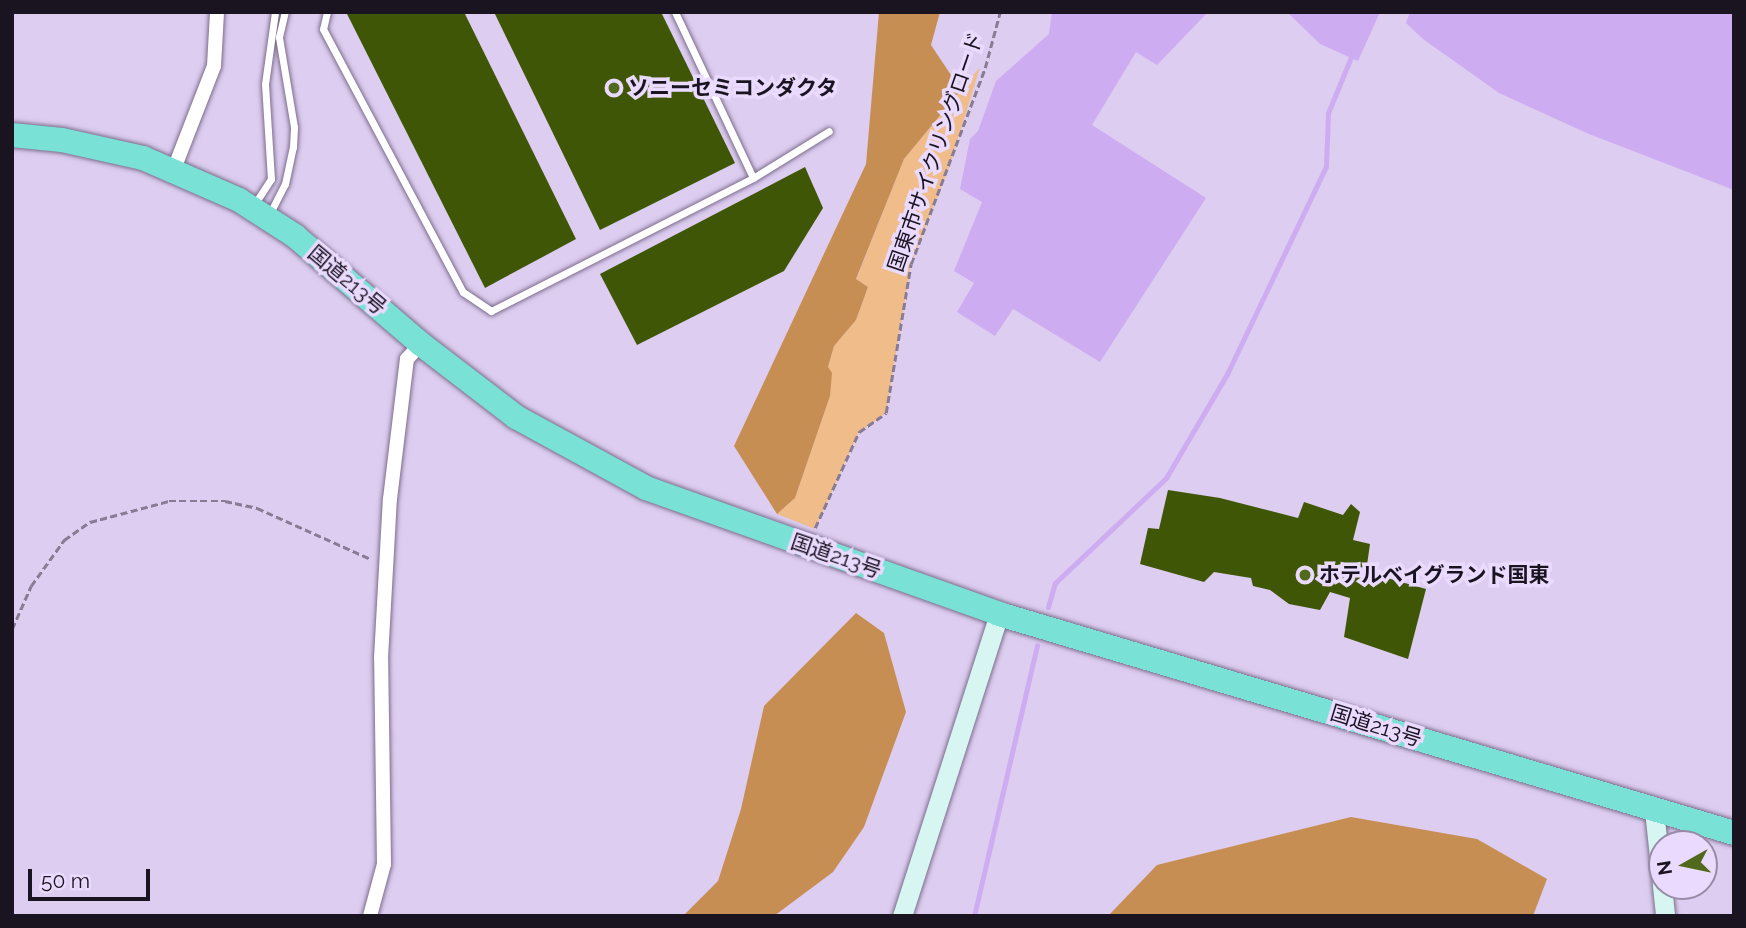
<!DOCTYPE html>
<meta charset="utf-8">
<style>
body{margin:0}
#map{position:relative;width:1746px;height:928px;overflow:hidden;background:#ddcdf0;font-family:Raleway,"Noto Sans JP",sans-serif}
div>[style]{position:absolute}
.green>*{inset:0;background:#efbc8a}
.forest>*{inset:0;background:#c78e54}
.water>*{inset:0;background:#cdacf1}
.stream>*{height:5px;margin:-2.5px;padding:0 2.5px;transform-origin:2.5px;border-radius:2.5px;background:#cdacf1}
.building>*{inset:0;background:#3f5606}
.path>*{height:2.5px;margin-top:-1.25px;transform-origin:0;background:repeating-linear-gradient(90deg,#887c95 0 7px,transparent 0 10.5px)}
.roads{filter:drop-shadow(0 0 2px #7c6d8d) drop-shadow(0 0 2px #7c6d8d)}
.lane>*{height:7px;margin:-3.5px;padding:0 3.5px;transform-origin:3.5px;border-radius:3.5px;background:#fff}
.street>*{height:14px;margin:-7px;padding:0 7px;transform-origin:7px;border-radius:7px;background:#fff}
.secondary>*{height:19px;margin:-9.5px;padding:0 9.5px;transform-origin:9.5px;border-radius:9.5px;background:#d7f6f2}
.highway>*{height:24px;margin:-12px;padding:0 12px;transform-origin:12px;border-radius:12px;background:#79e1d5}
.dots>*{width:19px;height:19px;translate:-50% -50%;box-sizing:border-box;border:4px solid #eadafe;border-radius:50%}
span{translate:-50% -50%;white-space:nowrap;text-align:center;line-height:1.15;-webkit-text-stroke:7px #eadafe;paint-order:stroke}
.poi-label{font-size:21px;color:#1a1421;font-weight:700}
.left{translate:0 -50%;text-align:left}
.street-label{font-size:21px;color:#1a1421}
.frame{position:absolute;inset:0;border:14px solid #1a1421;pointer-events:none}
.north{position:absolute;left:1648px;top:830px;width:70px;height:70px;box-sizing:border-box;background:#eadafe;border:2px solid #978ba6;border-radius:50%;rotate:261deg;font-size:19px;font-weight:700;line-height:28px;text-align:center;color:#1a1421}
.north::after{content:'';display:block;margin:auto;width:24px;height:32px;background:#50691a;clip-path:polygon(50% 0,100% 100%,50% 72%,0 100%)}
.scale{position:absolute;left:28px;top:869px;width:122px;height:32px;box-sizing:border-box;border:4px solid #1a1421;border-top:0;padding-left:9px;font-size:21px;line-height:24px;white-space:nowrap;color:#1a1421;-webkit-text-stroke:5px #eadafe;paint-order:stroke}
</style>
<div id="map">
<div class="green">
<div style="clip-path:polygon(980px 67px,950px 165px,911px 264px,886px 413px,859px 432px,815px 529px,777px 514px,795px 498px,830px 396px,828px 367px,834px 346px,856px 320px,868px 287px,856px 280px,904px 159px)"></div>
</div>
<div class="forest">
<div style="clip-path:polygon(879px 12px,940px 12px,931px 45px,961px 90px,904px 159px,856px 279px,868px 287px,856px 320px,834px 346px,828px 367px,832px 373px,830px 396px,795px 498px,777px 514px,734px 446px,866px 164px)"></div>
<div style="clip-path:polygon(856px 613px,884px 633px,906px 712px,864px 827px,833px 872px,774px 916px,683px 916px,718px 881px,741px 809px,764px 706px)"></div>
<div style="clip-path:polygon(1351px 817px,1477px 839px,1547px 879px,1533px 916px,1108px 916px,1157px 865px)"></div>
</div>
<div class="water">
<div style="clip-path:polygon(1052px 12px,1208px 12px,1157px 65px,1136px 52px,1092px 125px,1206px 198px,1100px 362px,1013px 309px,995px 336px,957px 312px,974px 283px,954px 271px,982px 202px,960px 189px,970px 139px,978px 131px,996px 81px,1049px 34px)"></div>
<div style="clip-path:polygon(1287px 12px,1380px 12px,1358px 61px,1320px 44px)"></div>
<div style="clip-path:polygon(1410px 12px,1734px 12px,1734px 190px,1589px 134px,1499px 93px,1423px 39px,1406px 23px)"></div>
</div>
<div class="stream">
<div style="left:1048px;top:607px;width:25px;rotate:-74deg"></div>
<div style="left:1055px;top:583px;width:153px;rotate:-43.4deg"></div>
<div style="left:1166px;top:478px;width:121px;rotate:-59.6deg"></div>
<div style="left:1227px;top:374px;width:230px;rotate:-64.5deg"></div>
<div style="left:1326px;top:166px;width:53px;rotate:-87.8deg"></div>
<div style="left:1328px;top:113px;width:66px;rotate:-67.7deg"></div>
<div style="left:974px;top:916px;width:278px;rotate:-76.9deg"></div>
</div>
<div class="building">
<div style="clip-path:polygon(346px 12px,464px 12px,576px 239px,485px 288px)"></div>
<div style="clip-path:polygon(494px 12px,661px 12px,735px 163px,600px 230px)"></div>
<div style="clip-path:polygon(805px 167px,823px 208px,784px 271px,637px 345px,600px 274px)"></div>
<div style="clip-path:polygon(1168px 490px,1220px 498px,1298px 518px,1304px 502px,1343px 515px,1351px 504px,1360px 512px,1353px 540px,1370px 544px,1366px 572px,1426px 589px,1408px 659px,1344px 637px,1350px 598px,1330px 592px,1320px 610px,1289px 604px,1270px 590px,1253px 586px,1251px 578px,1214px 572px,1204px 582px,1140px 564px,1148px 528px,1159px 529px)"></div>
</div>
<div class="path">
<div style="left:815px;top:528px;width:106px;rotate:-65.4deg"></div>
<div style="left:859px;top:432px;width:33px;rotate:-35deg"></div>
<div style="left:886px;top:413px;width:151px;rotate:-80.5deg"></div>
<div style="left:911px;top:264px;width:210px;rotate:-69.3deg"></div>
<div style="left:985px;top:68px;width:58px;rotate:-75deg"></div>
<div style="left:12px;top:629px;width:47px;rotate:-66.2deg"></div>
<div style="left:31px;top:586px;width:57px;rotate:-54.3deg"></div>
<div style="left:64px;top:540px;width:32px;rotate:-35deg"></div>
<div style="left:90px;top:522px;width:82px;rotate:-14.9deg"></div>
<div style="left:169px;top:501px;width:56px"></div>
<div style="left:225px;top:501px;width:33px;rotate:12deg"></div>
<div style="left:257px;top:508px;width:125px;rotate:24.1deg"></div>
</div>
<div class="roads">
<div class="lane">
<div style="left:327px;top:12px;width:17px;rotate:103deg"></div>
<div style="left:323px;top:29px;width:298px;rotate:62deg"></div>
<div style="left:463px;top:292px;width:34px;rotate:34deg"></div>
<div style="left:491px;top:311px;width:294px;rotate:-26.9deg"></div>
<div style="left:753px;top:178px;width:89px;rotate:-31.7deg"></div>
<div style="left:675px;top:12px;width:183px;rotate:64.8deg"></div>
<div style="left:254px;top:205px;width:31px;rotate:-57deg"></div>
<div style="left:271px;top:179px;width:95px;rotate:-93.6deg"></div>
<div style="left:265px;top:84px;width:73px;rotate:-82.1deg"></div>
<div style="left:269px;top:215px;width:35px;rotate:-63deg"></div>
<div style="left:285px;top:184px;width:38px;rotate:-78deg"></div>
<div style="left:293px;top:147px;width:20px;rotate:-87deg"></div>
<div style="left:294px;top:127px;width:91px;rotate:-99.5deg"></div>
<div style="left:279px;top:37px;width:26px;rotate:-77deg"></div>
</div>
<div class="street">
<div style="left:174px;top:169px;width:110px;rotate:-68.8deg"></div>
<div style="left:214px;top:66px;width:54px;rotate:-86.8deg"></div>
<div style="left:370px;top:916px;width:54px;rotate:-74.9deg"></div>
<div style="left:384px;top:864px;width:206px;rotate:-90.8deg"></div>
<div style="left:381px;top:658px;width:159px;rotate:-86.8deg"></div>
<div style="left:390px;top:499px;width:141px;rotate:-83.1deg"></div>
<div style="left:407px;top:359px;width:21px;rotate:-47deg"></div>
</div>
<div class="secondary">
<div style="left:1654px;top:810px;width:75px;rotate:83.9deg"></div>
<div style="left:1662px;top:886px;width:30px;rotate:84deg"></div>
<div style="left:902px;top:916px;width:317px;rotate:-72.2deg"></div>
</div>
<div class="highway">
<div style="left:12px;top:135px;width:50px;rotate:5.7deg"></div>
<div style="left:62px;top:140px;width:83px;rotate:12.5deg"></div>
<div style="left:143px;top:158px;width:105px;rotate:23.6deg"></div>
<div style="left:239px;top:200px;width:67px;rotate:32.7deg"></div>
<div style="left:295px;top:236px;width:166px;rotate:40.6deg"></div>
<div style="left:421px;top:344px;width:120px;rotate:37.5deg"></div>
<div style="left:516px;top:417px;width:148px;rotate:28.6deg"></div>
<div style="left:646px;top:488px;width:375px;rotate:19.6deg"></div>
<div style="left:999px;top:614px;width:767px;rotate:16.59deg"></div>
</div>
</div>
<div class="dots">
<div style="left:614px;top:88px;background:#50691a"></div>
<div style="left:1305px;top:575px;background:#50691a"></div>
</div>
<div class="poi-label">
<span class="left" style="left:628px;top:88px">ソニーセミコンダクタ</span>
<span class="left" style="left:1319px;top:575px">ホテルベイグランド国東</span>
</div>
<div class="street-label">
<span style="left:936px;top:152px;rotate:-71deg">国東市サイクリングロード</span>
<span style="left:347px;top:280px;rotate:40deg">国道213号</span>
<span style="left:836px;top:556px;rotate:19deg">国道213号</span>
<span style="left:1376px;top:726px;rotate:17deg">国道213号</span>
</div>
<div class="frame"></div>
<div class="north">N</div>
<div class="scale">50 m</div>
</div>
